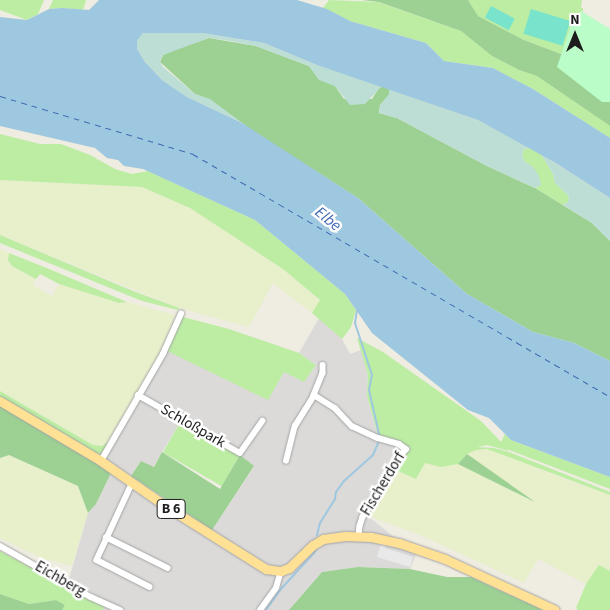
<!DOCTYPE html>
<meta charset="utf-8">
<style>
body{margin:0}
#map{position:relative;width:610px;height:610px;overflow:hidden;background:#efece1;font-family:"Source Sans 3",sans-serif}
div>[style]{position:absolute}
.residential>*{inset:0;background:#dbdad9}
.farmland>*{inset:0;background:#e7efcb}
.grass>*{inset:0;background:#bceda3;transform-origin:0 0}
.forest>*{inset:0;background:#9cd193}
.wetland>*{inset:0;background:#bdded4}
.park>*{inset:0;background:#bafdc9}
.pitch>*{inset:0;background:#79e4cb;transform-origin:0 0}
.parking>*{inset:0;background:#e9e9e9}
.water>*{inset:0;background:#9ec7e0}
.stream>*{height:2px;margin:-1px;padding:0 1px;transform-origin:1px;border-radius:1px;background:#9ec7e0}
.ferry>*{height:1px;margin-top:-0.5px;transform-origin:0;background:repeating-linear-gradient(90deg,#436ab3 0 6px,transparent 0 11px)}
.roads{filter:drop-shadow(0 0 1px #a4a4a4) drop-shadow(0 0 1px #a4a4a4)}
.minor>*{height:5.5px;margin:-2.75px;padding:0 2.75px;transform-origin:2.75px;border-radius:2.75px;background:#fff}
.primary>*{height:9px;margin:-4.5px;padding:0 4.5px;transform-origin:4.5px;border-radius:4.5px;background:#ffe196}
span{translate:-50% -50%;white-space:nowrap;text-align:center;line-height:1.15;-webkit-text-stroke:5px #fff;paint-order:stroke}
.shield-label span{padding:1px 4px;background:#fff;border:1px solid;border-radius:4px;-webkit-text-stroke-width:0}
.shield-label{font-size:14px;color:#1d1d1d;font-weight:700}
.street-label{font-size:15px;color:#1d1d1d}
.water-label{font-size:16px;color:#436ab3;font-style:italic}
.north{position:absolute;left:550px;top:10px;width:50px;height:50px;-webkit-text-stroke:4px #fff;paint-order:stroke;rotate:0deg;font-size:14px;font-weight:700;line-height:20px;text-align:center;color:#1d1d1d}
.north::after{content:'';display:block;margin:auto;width:18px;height:22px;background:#1d1d1d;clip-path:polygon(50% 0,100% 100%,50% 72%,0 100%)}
</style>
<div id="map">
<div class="residential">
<div style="clip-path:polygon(319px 318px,342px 339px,350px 354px,361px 350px,368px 375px,367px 396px,378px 435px,408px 450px,368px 516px,416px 555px,410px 569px,358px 567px,322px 572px,289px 610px,103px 610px,107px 602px,69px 579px,88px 513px,96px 504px,112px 471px,207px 537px,254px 467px,240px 455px,181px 421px,153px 467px,141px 461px,131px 476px,104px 459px,165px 350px,284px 371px,304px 382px,316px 365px,299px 353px)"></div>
</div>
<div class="farmland">
<div style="clip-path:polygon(0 180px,142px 187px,190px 208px,283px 269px,320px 301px,312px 313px,273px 283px,249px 327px,179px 308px,0 235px)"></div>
<div style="clip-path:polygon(0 249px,9px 253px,8px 260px,12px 266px,36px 279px,33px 285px,52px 296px,59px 284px,119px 303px,127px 302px,175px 315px,161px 351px,108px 442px,102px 446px,94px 445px,0 391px)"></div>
<div style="clip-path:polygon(476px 449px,494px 450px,554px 475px,610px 495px,610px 571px,599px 566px,586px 584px,538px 559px,524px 583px,418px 534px,368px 516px,396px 470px,416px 479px,425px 462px,441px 467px,458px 464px,531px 500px,467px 454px)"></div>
<div style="clip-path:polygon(9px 455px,78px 486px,88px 513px,72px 566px,41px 558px,0 538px,0 458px)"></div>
</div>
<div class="grass">
<div style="clip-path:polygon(0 0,44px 0,38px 14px,27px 20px,0 10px)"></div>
<div style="clip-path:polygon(53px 0,86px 0,83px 10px,62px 8px,49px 9px)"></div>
<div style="clip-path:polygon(329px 0,378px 2px,461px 31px,492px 56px,519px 70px,537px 76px,610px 126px,610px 138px,533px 89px,493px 68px,444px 61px,426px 43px,350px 21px,323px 8px)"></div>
<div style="clip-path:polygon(468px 0,582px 0,581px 8px,583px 8px,583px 12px,580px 11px,610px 102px,569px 57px,524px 40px,478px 16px)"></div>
<div style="clip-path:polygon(0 134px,40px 144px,61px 144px,90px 155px,115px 169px,132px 174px,148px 171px,255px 220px,345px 294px,356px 310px,351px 327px,342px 339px,312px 313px,320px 300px,283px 269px,190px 208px,142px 187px,0 180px)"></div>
<div style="clip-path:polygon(530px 148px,541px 154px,553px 174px,555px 183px,569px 196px,568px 202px,563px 205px,535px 188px,540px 185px,533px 167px,524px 161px,522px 155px,524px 149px)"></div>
<div style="clip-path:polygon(0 235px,133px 291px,179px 308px,178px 310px,142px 301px,0 243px)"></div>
<div style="clip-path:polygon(9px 253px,49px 269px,127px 302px,119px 303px,59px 284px,40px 274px,36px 279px,12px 266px,8px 260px)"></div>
<div style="clip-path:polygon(183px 317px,229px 329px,299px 353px,316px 365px,304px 382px,284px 372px,268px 400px,165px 350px)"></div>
<div style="clip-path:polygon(357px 338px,383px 352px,481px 421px,501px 442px,505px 434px,511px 440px,610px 477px,610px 489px,507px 449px,509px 451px,487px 445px,477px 447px,494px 448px,509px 452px,610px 492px,610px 495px,487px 449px,476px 450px,467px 454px,458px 464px,441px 467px,425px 463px,416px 479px,396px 470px,408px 450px,378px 435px,367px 396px,368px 375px)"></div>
<div style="clip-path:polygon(0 391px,93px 445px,102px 446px,108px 442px,106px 450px,103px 454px,99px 454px,92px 452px,0 398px)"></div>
<div style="left:181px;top:421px;width:68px;height:36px;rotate:30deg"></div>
<div style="clip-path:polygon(0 551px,104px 607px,103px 610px,62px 610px,65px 605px,56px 600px,29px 604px,0 594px)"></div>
<div style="clip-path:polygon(599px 565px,610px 571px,610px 610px,578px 610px,576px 608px,586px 584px)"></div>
</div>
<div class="forest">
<div style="clip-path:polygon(362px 0,468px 0,478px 16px,524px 40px,569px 57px,610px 102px,610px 126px,537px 76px,519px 70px,492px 56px,461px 31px,379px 2px)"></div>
<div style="clip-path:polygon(209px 38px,256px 46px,309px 66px,319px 79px,335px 86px,344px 99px,372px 99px,379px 88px,382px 86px,389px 89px,390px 94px,380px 105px,379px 113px,397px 118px,487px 166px,535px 188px,592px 223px,610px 241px,610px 361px,574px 343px,533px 332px,467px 294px,358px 198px,256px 133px,210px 100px,195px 94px,160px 62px,163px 55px,173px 50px)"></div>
<div style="clip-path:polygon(0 405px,112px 471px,96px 504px,88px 513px,78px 486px,9px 455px,0 458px)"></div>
<div style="clip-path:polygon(162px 452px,220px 489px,240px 455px,254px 466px,212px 530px,131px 476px,141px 461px,154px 467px)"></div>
<div style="clip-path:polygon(467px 454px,535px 502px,458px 464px)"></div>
<div style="clip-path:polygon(358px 567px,410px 569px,447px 577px,471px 577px,543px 610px,289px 610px,322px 572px)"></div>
<div style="clip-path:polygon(0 594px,29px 604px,56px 600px,65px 605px,62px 610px,0 610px)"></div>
</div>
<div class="wetland">
<div style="clip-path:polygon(143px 33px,203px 33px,264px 43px,317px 65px,382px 86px,365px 104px,350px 105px,335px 86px,319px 80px,309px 66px,256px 46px,230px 41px,209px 38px,163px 55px,160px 62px,163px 67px,195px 94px,210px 99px,242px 123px,187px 97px,162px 80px,145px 62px,137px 49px,137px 41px)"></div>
<div style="clip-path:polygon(389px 89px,478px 120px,530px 148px,524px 149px,522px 155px,524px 161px,533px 167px,539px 176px,541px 185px,535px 188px,487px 166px,397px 118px,379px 113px,380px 105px,389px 94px)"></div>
<div style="clip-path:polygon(541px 154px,610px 198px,610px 241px,592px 223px,563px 205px,568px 202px,569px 196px,555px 183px,553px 174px)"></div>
</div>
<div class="park">
<div style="clip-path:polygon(581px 11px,610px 29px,610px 102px,602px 102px,557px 67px,572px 22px)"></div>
</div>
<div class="pitch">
<div style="left:491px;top:6px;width:27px;height:13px;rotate:28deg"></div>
<div style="left:531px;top:9px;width:41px;height:26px;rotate:17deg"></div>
</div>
<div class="parking">
<div style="clip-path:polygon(381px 543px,386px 545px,385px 548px,413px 557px,410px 567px,377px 557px)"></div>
</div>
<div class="water">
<div style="clip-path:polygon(99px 0,297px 0,327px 9px,350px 21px,426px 43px,444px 61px,493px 68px,533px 89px,610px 138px,610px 198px,554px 162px,478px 120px,317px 65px,264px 43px,203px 33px,143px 33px,137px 41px,137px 49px,145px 62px,162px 80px,187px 97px,242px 123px,358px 198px,467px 294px,533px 332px,574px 343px,610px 361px,610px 477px,511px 440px,489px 418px,468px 410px,372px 333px,345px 294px,255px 220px,143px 169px,124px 166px,118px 160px,107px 158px,95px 148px,0 126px,0 17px,27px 20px,49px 9px,62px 8px,89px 10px)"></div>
</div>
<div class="stream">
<div style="left:317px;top:535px;width:12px;rotate:-76deg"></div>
<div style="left:320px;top:523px;width:28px;rotate:-58deg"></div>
<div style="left:335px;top:499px;width:7px;rotate:-82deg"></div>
<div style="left:336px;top:492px;width:14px;rotate:-54deg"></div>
<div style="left:344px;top:481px;width:39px;rotate:-42deg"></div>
<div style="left:373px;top:455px;width:13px;rotate:-67deg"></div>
<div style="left:378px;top:443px;width:9px;rotate:-84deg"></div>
<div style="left:379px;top:434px;width:45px;rotate:-102.8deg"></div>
<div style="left:369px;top:390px;width:15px;rotate:-79deg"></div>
<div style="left:372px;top:375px;width:55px;rotate:-108.1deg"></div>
<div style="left:355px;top:323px;width:12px;rotate:-81deg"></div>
<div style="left:266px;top:610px;width:24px;rotate:-55deg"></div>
<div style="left:280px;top:590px;width:50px;rotate:-47.4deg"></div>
<div style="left:314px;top:553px;width:4px;rotate:-63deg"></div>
</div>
<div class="ferry">
<div style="left:0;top:96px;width:202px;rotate:16.7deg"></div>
<div style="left:193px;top:154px;width:483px;rotate:30.2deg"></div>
</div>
<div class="roads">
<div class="minor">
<div style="left:323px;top:365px;width:8px;rotate:90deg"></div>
<div style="left:323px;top:373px;width:24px;rotate:112deg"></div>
<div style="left:314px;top:395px;width:25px;rotate:32deg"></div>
<div style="left:335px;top:408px;width:25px;rotate:47deg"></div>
<div style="left:352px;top:426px;width:29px;rotate:25deg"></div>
<div style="left:378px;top:438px;width:22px;rotate:16deg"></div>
<div style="left:399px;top:444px;width:9px;rotate:36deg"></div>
<div style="left:406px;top:449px;width:80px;rotate:122.3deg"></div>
<div style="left:363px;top:517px;width:9px;rotate:108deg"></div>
<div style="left:360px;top:526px;width:10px;rotate:96deg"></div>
<div style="left:138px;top:395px;width:117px;rotate:29.6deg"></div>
<div style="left:240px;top:453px;width:39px;rotate:-55deg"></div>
<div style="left:101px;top:461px;width:124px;rotate:-59.9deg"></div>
<div style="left:163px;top:354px;width:44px;rotate:-65.8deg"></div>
<div style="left:286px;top:461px;width:36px;rotate:-76deg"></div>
<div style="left:295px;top:426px;width:36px;rotate:-58deg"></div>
<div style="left:133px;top:482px;width:86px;rotate:114.8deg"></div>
<div style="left:97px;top:560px;width:59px;rotate:27deg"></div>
<div style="left:106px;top:537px;width:69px;rotate:26.6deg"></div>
<div style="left:0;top:546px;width:104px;rotate:29.3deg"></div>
<div style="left:91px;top:597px;width:32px;rotate:24deg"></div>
<div style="left:260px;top:610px;width:27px;rotate:-54deg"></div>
<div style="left:276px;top:588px;width:18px;rotate:-74deg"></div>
</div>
<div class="primary">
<div style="left:0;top:401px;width:117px;rotate:30.7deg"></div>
<div style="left:101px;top:461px;width:80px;rotate:34.9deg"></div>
<div style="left:167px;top:507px;width:117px;rotate:32.1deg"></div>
<div style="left:266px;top:569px;width:15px;rotate:8deg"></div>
<div style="left:281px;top:571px;width:9px;rotate:-21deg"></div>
<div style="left:289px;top:568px;width:33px;rotate:-44deg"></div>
<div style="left:313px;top:545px;width:12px;rotate:-31deg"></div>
<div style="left:323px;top:539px;width:22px;rotate:-8deg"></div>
<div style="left:345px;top:536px;width:26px;rotate:2deg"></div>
<div style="left:371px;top:537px;width:29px;rotate:12deg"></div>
<div style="left:399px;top:543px;width:49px;rotate:19.2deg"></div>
<div style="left:445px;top:559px;width:121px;rotate:24.9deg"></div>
</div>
</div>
<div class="shield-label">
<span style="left:171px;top:509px">B 6</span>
</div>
<div class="street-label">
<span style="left:193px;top:426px;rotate:30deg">Schloßpark</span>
<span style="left:383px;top:484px;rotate:-59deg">Fischerdorf</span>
<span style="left:60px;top:579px;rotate:30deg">Eichberg</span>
</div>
<div class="water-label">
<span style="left:328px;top:219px;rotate:39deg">Elbe</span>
</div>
<div class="north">N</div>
</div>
